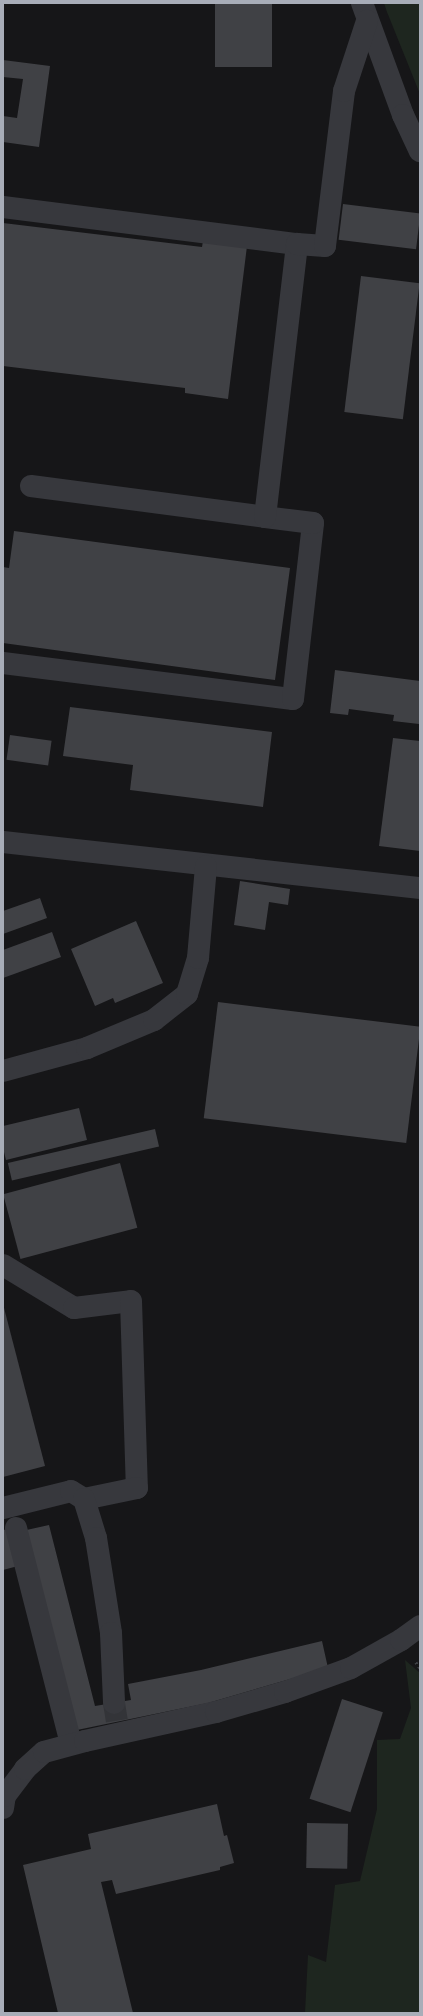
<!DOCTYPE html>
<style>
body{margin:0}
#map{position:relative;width:423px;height:2016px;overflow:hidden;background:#161618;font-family:Manrope,sans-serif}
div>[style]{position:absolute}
.green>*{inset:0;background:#1e261f}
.building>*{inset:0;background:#404145;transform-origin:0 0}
.minor-tunnel>*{height:22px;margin-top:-11px;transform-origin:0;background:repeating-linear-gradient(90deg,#333438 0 22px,transparent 0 33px)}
.path>*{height:2.5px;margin-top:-1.25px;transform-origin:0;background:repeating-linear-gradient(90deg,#3d3f44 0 2px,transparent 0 5px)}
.minor>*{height:22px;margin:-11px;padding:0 11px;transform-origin:11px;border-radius:11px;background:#37383d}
span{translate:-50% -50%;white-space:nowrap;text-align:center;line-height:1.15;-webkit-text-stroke:3px #111113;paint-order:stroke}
.frame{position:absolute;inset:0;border:4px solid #a8adb8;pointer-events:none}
</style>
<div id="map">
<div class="green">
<div style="clip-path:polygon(384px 3px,420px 3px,420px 94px,387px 12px)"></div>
<div style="clip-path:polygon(405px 1660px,420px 1673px,420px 2013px,305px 2013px,308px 1955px,326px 1962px,335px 1885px,360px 1881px,377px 1809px,377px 1740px,400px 1739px,411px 1708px)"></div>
</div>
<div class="building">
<div style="left:215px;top:3px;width:57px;height:64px"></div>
<div style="clip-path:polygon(3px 60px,50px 66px,39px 147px,3px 142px,3px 116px,17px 118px,23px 79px,3px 77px)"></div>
<div style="left:343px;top:204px;width:78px;height:36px;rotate:7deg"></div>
<div style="clip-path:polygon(3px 223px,202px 247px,203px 241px,247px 246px,228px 399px,185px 393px,185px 388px,3px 366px)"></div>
<div style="left:361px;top:276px;width:59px;height:137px;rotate:7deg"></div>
<div style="clip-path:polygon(14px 531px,290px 568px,275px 680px,3px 643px,3px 567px,9px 568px)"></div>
<div style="clip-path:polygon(335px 670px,420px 681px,419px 724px,393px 721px,394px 715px,349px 709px,348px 715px,330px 713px)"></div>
<div style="clip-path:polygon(70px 707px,272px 732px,263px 807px,130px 790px,133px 765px,63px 756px)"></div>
<div style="left:10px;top:735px;width:42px;height:25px;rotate:8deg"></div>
<div style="clip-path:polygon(393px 738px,420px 741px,420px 851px,379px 846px)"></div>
<div style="clip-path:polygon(240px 881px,290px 889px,288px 905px,269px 902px,265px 930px,234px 925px)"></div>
<div style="clip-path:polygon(40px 898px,47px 918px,3px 934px,3px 911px)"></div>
<div style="clip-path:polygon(136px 921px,163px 983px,115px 1003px,113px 998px,95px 1006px,71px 949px)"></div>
<div style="clip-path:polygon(52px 932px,61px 957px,3px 978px,3px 950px)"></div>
<div style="left:218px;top:1002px;width:204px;height:117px;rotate:7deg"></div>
<div style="clip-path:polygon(79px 1108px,87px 1140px,6px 1160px,3px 1148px,3px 1126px)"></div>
<div style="left:155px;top:1129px;width:18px;height:151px;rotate:77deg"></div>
<div style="left:120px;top:1163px;width:67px;height:121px;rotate:75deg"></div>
<div style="clip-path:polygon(3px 1304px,45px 1466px,3px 1477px)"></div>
<div style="clip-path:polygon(49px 1525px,95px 1706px,131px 1700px,128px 1684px,201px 1670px,322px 1641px,328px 1668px,208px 1703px,77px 1730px,22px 1531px)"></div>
<div style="clip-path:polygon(9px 1529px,18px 1566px,3px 1570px,3px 1530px)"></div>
<div style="left:342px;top:1699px;width:43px;height:105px;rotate:18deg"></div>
<div style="clip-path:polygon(217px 1804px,224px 1836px,227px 1835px,234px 1863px,220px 1867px,220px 1870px,116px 1894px,112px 1880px,101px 1882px,133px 2013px,58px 2013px,23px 1865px,91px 1849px,88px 1834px)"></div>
<div style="left:307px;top:1823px;width:41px;height:45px;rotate:1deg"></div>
</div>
<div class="minor-tunnel">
<div style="left:114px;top:1703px;width:18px;rotate:81deg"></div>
</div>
<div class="path">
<div style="left:416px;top:1662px;width:7px;rotate:56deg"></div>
</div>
<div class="minor">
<div style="left:362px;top:3px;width:119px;rotate:69.9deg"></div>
<div style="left:403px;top:115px;width:40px;rotate:65deg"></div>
<div style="left:3px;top:207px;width:296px;rotate:7.2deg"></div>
<div style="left:31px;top:486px;width:236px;rotate:7.5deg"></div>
<div style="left:3px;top:663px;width:292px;rotate:7.1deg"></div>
<div style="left:293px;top:699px;width:177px;rotate:-83.5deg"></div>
<div style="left:313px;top:523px;width:48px;rotate:-172.9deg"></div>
<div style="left:265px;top:517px;width:275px;rotate:-83.3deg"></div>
<div style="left:297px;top:244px;width:28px;rotate:4deg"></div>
<div style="left:325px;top:246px;width:156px;rotate:-83deg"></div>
<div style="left:344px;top:91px;width:74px;rotate:-71.8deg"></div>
<div style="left:3px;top:842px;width:420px;rotate:6.3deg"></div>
<div style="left:3px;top:1071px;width:87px;rotate:-15.3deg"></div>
<div style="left:87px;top:1048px;width:73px;rotate:-22.7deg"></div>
<div style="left:154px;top:1020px;width:42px;rotate:-38.2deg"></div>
<div style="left:187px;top:994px;width:38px;rotate:-73deg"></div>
<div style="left:198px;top:958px;width:92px;rotate:-85deg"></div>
<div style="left:3px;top:1265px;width:83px;rotate:31.2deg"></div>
<div style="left:74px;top:1308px;width:57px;rotate:-7deg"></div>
<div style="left:131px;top:1301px;width:187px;rotate:88.2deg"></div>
<div style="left:137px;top:1488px;width:54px;rotate:168.3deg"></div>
<div style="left:3px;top:1508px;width:70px;rotate:-14deg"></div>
<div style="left:71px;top:1491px;width:15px;rotate:32deg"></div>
<div style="left:84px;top:1499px;width:41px;rotate:72.9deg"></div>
<div style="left:96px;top:1538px;width:96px;rotate:81deg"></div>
<div style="left:111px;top:1633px;width:70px;rotate:87.5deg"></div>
<div style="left:16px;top:1528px;width:223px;rotate:75.7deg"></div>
<div style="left:3px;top:1808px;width:12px;rotate:-81deg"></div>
<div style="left:5px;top:1796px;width:34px;rotate:-53deg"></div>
<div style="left:25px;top:1769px;width:25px;rotate:-42deg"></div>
<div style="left:44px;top:1752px;width:42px;rotate:-15deg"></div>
<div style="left:85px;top:1741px;width:134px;rotate:-12.5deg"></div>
<div style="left:216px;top:1712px;width:72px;rotate:-16.2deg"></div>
<div style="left:285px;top:1692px;width:70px;rotate:-20deg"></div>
<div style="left:351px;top:1668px;width:57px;rotate:-29.2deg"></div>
<div style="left:401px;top:1640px;width:24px;rotate:-36deg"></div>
</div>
<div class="frame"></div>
</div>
